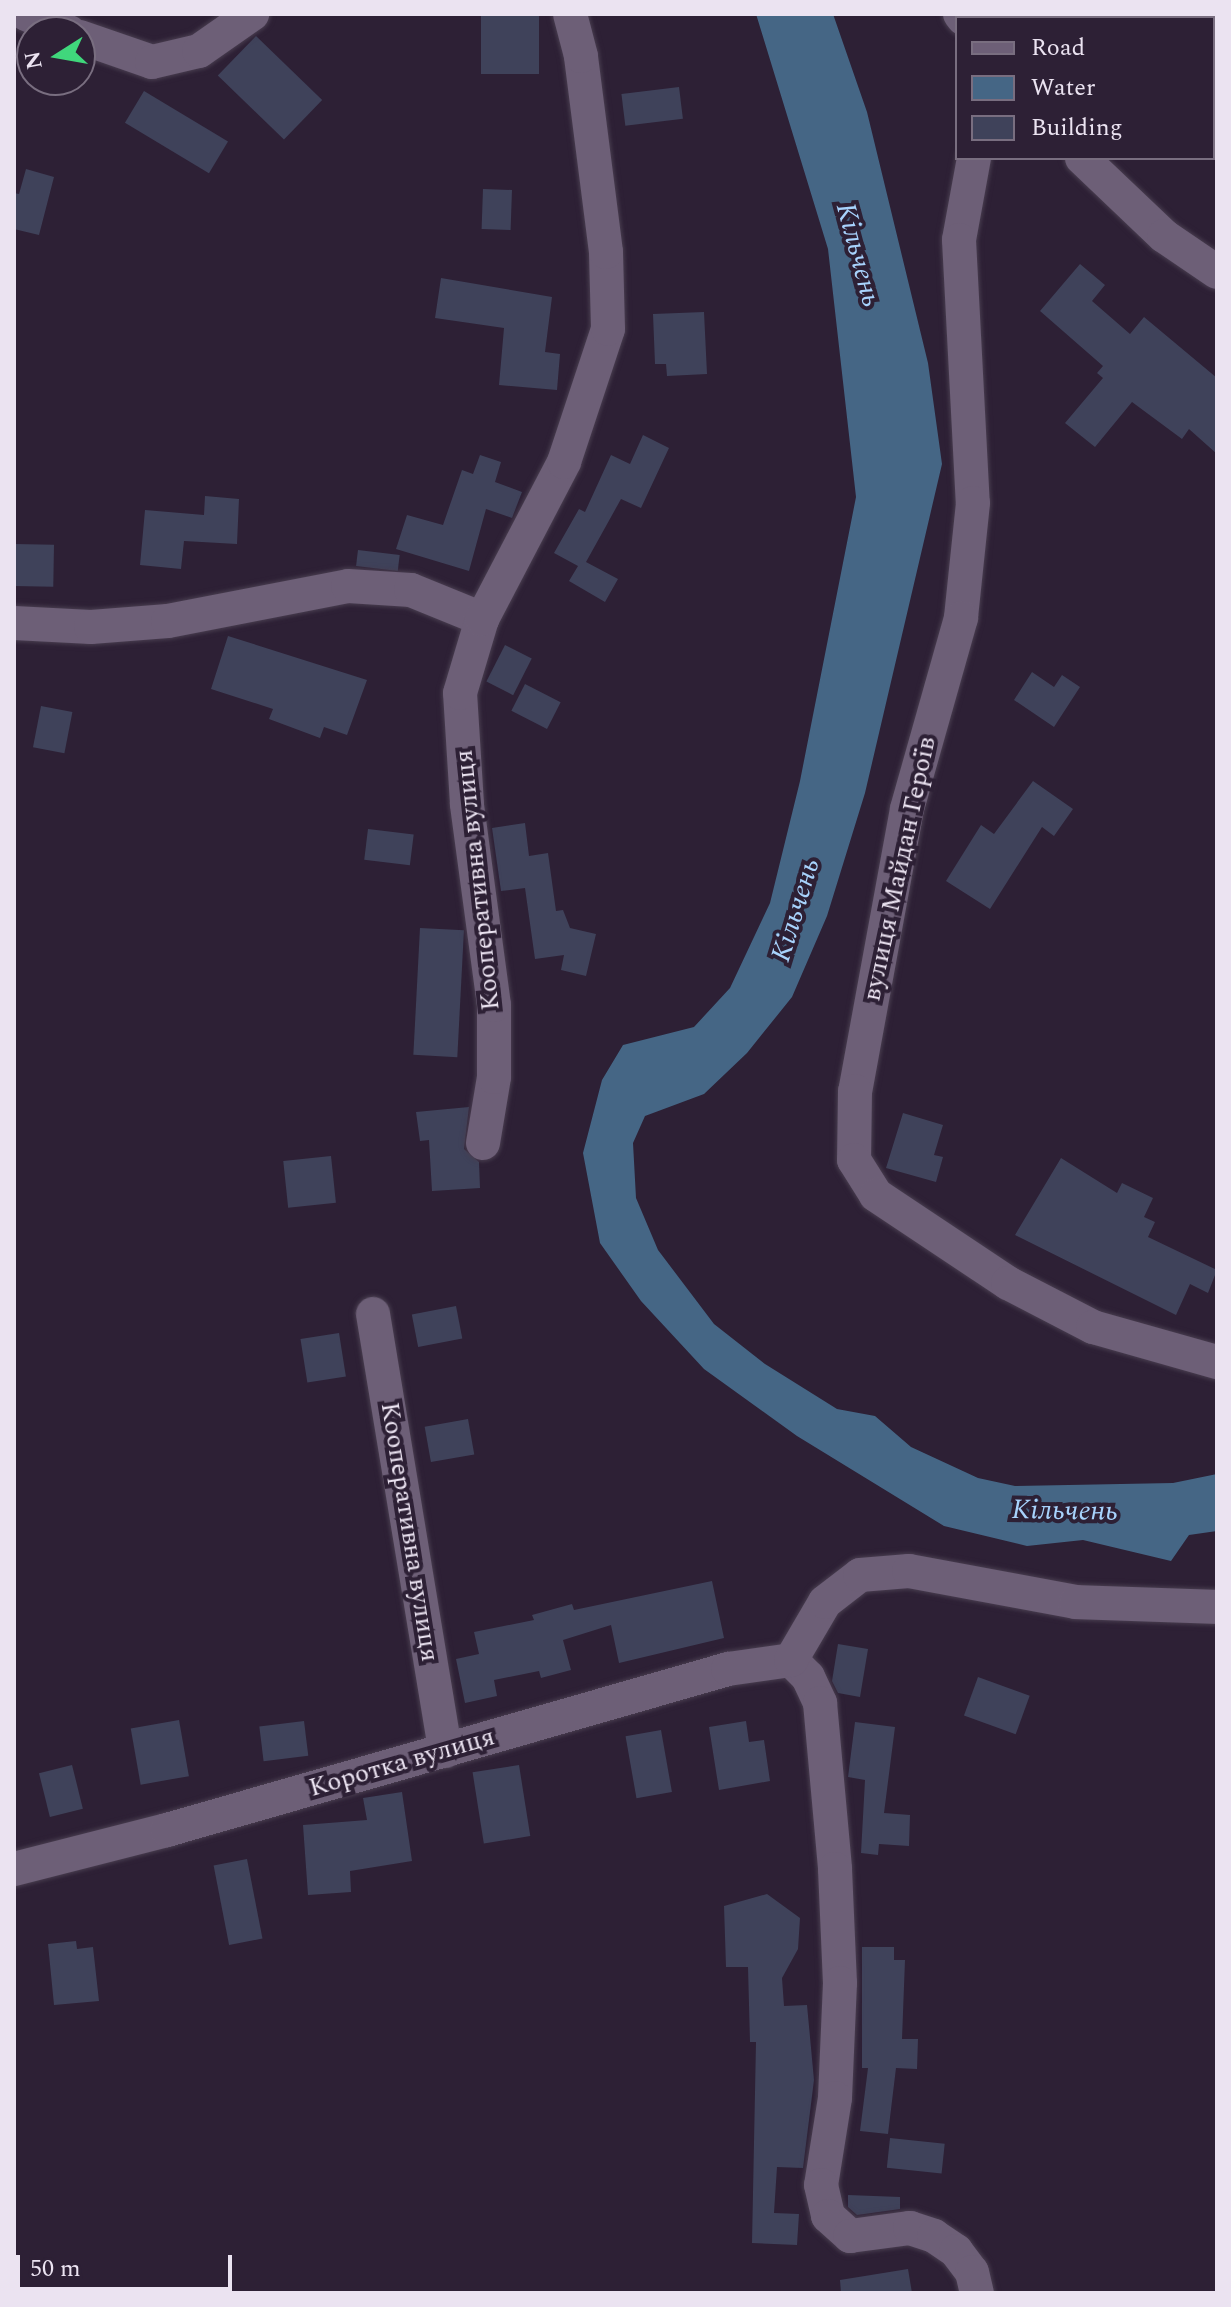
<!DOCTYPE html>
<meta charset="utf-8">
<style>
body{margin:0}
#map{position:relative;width:1231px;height:2307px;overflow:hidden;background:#2d2035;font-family:Spectral,serif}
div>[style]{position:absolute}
.water>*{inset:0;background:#456685}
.building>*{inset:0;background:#3f425a;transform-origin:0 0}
.roads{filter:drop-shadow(0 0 2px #483d4f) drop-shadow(0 0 2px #483d4f)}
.minor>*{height:34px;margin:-17px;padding:0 17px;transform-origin:17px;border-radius:17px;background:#6d5f77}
span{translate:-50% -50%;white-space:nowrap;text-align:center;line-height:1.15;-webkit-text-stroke:8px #2d2035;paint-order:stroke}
.street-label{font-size:26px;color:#ebe3f1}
.water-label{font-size:28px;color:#a8d3fd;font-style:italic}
.frame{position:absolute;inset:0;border:16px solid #ebe3f1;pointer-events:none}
.legend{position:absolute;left:955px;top:16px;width:260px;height:144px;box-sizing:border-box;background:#2d2035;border:2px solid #796e80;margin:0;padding:10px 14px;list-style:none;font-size:24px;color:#ebe3f1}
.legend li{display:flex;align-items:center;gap:16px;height:40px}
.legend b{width:40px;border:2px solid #796e80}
.north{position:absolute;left:16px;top:16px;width:80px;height:80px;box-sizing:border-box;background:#2d2035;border:2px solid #796e80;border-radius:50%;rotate:259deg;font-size:22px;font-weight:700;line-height:32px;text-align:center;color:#ebe3f1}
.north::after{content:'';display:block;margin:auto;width:28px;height:36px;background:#40d77c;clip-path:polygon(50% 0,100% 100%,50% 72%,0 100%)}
.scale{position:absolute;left:16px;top:2255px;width:216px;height:36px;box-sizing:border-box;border:4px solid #ebe3f1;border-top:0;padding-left:10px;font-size:24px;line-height:28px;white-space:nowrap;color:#ebe3f1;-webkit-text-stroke:6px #2d2035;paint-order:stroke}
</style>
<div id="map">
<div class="water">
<div style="clip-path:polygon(756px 14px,833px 14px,867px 112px,928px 363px,942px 464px,865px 793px,827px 916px,792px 997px,747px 1053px,704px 1094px,645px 1116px,633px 1143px,636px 1198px,658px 1250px,714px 1324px,765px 1364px,837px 1409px,875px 1416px,911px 1447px,978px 1478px,1015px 1486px,1173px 1483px,1217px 1474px,1217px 1531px,1189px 1535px,1171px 1561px,1083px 1540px,1027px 1546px,944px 1526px,797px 1436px,704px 1369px,641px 1301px,600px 1243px,583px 1153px,602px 1080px,623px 1045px,694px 1027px,730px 988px,770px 903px,800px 781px,856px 497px,828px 249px)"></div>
</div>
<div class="building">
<div style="left:481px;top:14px;width:58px;height:60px"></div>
<div style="left:256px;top:36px;width:92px;height:55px;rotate:44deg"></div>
<div style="left:679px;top:87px;width:32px;height:58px;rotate:83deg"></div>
<div style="left:144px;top:91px;width:98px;height:37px;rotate:31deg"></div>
<div style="clip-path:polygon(26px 169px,54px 177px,39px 235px,14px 229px,14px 193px,19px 194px)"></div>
<div style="left:483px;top:189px;width:29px;height:40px;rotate:2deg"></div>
<div style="clip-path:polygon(1080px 264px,1105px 285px,1092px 301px,1130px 334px,1144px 317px,1217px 378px,1217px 454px,1189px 429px,1182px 439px,1132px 402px,1095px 447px,1065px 423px,1103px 378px,1097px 373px,1103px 366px,1040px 311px)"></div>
<div style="clip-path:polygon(441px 278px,552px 297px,545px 352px,560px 354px,557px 390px,499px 385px,504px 328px,435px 318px)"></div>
<div style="clip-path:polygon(704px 312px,707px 374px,667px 376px,666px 364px,655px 364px,653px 314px)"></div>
<div style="clip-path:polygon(643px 435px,669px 448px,641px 508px,621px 499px,586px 562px,618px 579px,605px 602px,569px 581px,578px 566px,554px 553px,579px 509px,585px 512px,611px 455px,630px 464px)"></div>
<div style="clip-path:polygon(480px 455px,501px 462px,495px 482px,522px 492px,512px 518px,486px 509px,469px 571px,396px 549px,407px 515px,443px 525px,462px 470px,473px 474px)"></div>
<div style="clip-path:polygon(205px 496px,239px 499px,237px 544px,184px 541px,181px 569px,140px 565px,145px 510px,204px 515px)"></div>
<div style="left:14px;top:544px;width:40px;height:42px;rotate:1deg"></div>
<div style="left:358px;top:550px;width:42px;height:16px;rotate:7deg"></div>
<div style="clip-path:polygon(228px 636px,367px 680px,347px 735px,324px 727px,320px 738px,269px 719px,273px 709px,211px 689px)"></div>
<div style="left:505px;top:645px;width:30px;height:41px;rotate:27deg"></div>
<div style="clip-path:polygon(1032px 672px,1054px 687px,1062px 675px,1080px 687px,1054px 727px,1014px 700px)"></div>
<div style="left:525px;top:684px;width:40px;height:30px;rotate:27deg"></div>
<div style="left:41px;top:706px;width:32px;height:42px;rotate:11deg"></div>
<div style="clip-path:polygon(1033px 781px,1073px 809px,1054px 836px,1042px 827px,990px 909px,946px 881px,981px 825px,994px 834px)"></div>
<div style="clip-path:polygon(525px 823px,529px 856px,548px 853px,556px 911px,563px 910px,570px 928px,596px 934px,586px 976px,561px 970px,564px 955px,535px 959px,525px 888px,501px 891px,492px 828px)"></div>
<div style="left:368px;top:829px;width:46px;height:31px;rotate:7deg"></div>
<div style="left:420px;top:928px;width:44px;height:127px;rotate:3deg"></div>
<div style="clip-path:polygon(469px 1107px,464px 1149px,479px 1162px,480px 1188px,432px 1191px,429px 1140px,420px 1141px,416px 1112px)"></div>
<div style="clip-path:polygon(903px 1113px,943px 1125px,934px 1155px,943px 1157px,936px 1182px,886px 1168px)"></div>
<div style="left:331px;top:1156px;width:47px;height:48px;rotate:84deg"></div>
<div style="clip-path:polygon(1061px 1158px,1117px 1193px,1122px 1183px,1153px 1198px,1144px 1217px,1155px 1222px,1148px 1237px,1217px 1270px,1208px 1293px,1190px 1284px,1176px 1315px,1015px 1235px)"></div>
<div style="left:456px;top:1306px;width:33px;height:45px;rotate:79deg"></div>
<div style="left:339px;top:1333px;width:44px;height:39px;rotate:81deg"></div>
<div style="left:468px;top:1419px;width:36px;height:44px;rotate:80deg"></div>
<div style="clip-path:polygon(712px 1581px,724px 1638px,619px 1663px,611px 1625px,563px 1640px,571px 1670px,541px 1678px,539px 1671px,494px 1680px,497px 1696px,465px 1703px,456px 1659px,479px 1654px,474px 1632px,534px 1620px,532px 1615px,572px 1604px,574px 1610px)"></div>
<div style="clip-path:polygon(838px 1644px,868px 1649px,860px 1697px,838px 1693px,832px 1681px)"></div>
<div style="left:978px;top:1677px;width:55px;height:41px;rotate:20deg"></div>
<div style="left:179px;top:1720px;width:57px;height:49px;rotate:80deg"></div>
<div style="left:304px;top:1721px;width:35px;height:45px;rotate:83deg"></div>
<div style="clip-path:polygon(746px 1721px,749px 1742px,764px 1740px,770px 1781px,719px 1790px,709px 1727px)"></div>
<div style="clip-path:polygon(855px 1722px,895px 1727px,884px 1813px,910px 1815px,909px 1846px,879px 1844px,878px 1855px,861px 1853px,865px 1780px,848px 1777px)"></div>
<div style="left:661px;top:1730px;width:63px;height:36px;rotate:80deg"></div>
<div style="left:72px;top:1765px;width:45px;height:34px;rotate:76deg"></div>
<div style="left:519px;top:1765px;width:72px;height:47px;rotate:81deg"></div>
<div style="clip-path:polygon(402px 1792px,412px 1861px,350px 1871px,351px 1892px,308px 1895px,303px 1825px,367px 1820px,363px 1798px)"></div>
<div style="left:247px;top:1859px;width:81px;height:34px;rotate:79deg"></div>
<div style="clip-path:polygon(767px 1894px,800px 1918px,798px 1949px,782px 1978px,784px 2006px,807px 2005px,814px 2080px,803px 2168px,777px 2167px,774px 2213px,799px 2214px,797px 2245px,752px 2243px,756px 2042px,750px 2042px,748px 1967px,726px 1967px,724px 1906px)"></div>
<div style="clip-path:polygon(76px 1941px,77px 1949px,93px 1947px,99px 2001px,54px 2005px,48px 1944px)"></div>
<div style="clip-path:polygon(862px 1947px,894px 1947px,894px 1960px,905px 1960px,902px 2039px,918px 2039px,917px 2069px,896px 2068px,888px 2134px,860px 2131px,868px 2068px,862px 2068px)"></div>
<div style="left:890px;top:2138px;width:55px;height:30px;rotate:6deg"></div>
<div style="clip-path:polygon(848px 2195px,900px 2197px,900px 2209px,857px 2215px,848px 2207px)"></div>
<div style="clip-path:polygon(908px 2269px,912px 2293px,841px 2293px,840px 2280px)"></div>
</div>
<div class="roads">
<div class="minor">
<div style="left:26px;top:14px;width:47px;rotate:22.7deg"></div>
<div style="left:960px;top:14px;width:5px;rotate:53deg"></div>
<div style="left:80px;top:37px;width:76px;rotate:19.1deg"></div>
<div style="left:152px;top:62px;width:48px;rotate:-13.2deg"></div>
<div style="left:199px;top:51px;width:65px;rotate:-34.9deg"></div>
<div style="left:974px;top:158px;width:83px;rotate:100.4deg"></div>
<div style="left:959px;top:240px;width:263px;rotate:87deg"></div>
<div style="left:973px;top:503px;width:116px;rotate:96deg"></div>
<div style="left:961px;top:618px;width:198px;rotate:105.8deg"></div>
<div style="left:907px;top:809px;width:287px;rotate:100.4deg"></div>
<div style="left:855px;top:1091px;width:69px;rotate:90.8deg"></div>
<div style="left:854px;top:1160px;width:41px;rotate:57.8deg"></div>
<div style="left:876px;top:1195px;width:159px;rotate:33.7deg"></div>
<div style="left:1008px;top:1283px;width:96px;rotate:27.4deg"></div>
<div style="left:1093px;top:1327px;width:129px;rotate:15.8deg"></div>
<div style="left:1082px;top:158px;width:113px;rotate:43.6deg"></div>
<div style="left:1164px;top:236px;width:64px;rotate:34.2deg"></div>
<div style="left:14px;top:623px;width:77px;rotate:3deg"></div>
<div style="left:91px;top:627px;width:77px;rotate:-4.5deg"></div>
<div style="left:168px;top:621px;width:183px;rotate:-11deg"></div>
<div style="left:348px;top:586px;width:63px;rotate:3.6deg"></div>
<div style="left:411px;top:590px;width:77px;rotate:22.2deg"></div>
<div style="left:483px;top:1143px;width:67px;rotate:-80.5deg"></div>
<div style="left:494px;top:1077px;width:72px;rotate:-90deg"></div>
<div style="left:494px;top:1005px;width:203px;rotate:-97.7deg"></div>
<div style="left:467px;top:804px;width:111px;rotate:-93.6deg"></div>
<div style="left:460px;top:693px;width:77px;rotate:-73.4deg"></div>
<div style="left:482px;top:619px;width:177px;rotate:-62.4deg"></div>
<div style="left:564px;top:462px;width:140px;rotate:-71.7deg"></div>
<div style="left:608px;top:329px;width:77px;rotate:-91.5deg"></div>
<div style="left:606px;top:252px;width:198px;rotate:-97.3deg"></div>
<div style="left:581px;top:56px;width:43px;rotate:-104.7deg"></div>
<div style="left:373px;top:1314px;width:443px;rotate:80.6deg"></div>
<div style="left:791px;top:1660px;width:24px;rotate:45deg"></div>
<div style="left:808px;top:1677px;width:29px;rotate:65deg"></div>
<div style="left:820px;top:1703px;width:167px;rotate:84.8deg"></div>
<div style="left:835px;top:1869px;width:114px;rotate:87.5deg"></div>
<div style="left:840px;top:1983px;width:115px;rotate:92.5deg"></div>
<div style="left:835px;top:2098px;width:88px;rotate:99.1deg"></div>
<div style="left:821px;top:2185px;width:32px;rotate:77deg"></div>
<div style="left:828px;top:2216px;width:30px;rotate:42deg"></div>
<div style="left:850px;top:2236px;width:61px;rotate:-7.6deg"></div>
<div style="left:910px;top:2228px;width:25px;rotate:18deg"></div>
<div style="left:934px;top:2236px;width:27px;rotate:34deg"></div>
<div style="left:956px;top:2251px;width:26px;rotate:53deg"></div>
<div style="left:972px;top:2272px;width:22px;rotate:77deg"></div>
<div style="left:14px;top:1869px;width:158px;rotate:-14.3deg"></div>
<div style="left:167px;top:1830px;width:584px;rotate:-16.01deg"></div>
<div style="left:728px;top:1669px;width:64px;rotate:-8.1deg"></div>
<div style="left:791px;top:1660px;width:67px;rotate:-59.6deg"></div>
<div style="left:825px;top:1602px;width:44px;rotate:-37.6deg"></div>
<div style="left:860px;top:1575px;width:49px;rotate:-4.7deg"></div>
<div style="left:909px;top:1571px;width:170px;rotate:10.5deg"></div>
<div style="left:1076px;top:1602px;width:141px;rotate:2deg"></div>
</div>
</div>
<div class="street-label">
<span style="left:900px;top:869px;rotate:-78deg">вулиця Майдан Героїв</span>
<span style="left:478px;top:880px;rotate:-96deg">Кооперативна вулиця</span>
<span style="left:409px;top:1532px;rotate:81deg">Кооперативна вулиця</span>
<span style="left:402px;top:1763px;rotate:-16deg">Коротка вулиця</span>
</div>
<div class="water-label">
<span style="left:858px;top:255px;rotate:75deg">Кільчень</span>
<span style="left:796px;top:910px;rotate:-73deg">Кільчень</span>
<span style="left:1065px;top:1511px;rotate:1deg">Кільчень</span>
</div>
<div class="frame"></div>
<ul class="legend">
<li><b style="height:10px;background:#6d5f77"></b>Road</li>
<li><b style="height:22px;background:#456685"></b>Water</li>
<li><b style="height:22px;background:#3f425a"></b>Building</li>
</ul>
<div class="north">N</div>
<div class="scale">50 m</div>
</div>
